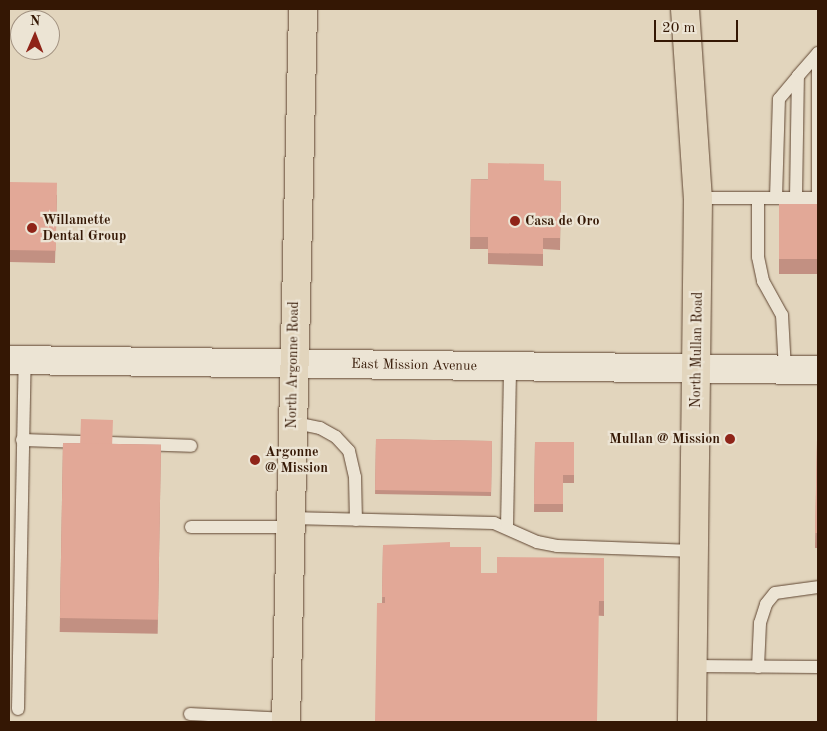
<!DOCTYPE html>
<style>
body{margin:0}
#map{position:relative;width:827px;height:731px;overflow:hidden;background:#e2d5bd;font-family:"Old Standard TT",serif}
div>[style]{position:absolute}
.roads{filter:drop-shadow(0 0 1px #604632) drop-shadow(0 0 1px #604632)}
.service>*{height:12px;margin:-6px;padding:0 6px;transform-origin:6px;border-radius:6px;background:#ece4d4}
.tertiary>*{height:28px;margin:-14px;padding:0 14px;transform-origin:14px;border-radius:14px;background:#ece4d4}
.primary>*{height:28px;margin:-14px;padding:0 14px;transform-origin:14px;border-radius:14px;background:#e2d5bd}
.wall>*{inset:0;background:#c29082;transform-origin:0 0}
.building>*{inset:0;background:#e2a897;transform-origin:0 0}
.dots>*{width:14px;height:14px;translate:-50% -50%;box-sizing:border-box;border:2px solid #ece4d4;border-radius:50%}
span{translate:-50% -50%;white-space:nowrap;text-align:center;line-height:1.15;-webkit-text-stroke:4.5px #ece4d4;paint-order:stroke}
.poi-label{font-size:14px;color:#341704;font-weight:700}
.left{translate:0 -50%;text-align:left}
.right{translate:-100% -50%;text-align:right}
.street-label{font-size:14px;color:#341704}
.frame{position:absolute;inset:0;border:10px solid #341704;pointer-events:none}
.north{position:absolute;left:10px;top:10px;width:50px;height:50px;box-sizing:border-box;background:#ece4d4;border:1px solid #a29281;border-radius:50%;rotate:1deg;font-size:14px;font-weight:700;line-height:20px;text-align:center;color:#341704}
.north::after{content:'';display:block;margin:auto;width:18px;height:22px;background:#8f2418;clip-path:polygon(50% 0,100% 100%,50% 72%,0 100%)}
.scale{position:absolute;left:654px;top:20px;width:84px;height:22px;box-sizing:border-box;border:2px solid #341704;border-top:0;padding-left:6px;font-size:15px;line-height:18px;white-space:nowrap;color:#341704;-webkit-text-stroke:4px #ece4d4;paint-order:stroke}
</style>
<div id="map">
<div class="roads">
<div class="service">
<div style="left:698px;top:198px;width:120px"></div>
<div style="left:758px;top:198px;width:59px;rotate:90deg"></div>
<div style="left:758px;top:257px;width:25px;rotate:78deg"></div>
<div style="left:763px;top:281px;width:39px;rotate:61deg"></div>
<div style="left:782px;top:315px;width:55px;rotate:86.9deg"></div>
<div style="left:776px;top:198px;width:99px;rotate:-88.3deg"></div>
<div style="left:779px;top:99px;width:30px;rotate:-50deg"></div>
<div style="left:796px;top:198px;width:122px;rotate:-89.1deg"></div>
<div style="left:798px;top:76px;width:30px;rotate:-49deg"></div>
<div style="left:818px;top:198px;width:145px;rotate:-90deg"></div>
<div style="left:291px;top:422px;width:30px;rotate:12deg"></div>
<div style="left:320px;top:428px;width:18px;rotate:29deg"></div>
<div style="left:336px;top:437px;width:19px;rotate:47deg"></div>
<div style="left:349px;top:451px;width:27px;rotate:77deg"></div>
<div style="left:355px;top:477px;width:43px;rotate:88.7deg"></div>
<div style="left:22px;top:440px;width:169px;rotate:2deg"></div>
<div style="left:290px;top:518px;width:204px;rotate:1.4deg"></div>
<div style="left:494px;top:523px;width:47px;rotate:23.8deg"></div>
<div style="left:537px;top:542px;width:20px;rotate:11deg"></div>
<div style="left:557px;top:546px;width:137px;rotate:2.1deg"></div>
<div style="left:191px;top:527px;width:98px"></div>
<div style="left:507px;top:527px;width:161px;rotate:-88.9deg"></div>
<div style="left:693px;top:666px;width:125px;rotate:0.5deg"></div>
<div style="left:758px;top:667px;width:44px;rotate:-87.4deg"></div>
<div style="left:760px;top:623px;width:20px;rotate:-72deg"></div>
<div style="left:766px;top:604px;width:14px;rotate:-51deg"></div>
<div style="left:775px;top:593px;width:43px;rotate:-7.9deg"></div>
<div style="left:18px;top:709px;width:349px;rotate:-88.9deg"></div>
<div style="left:190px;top:714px;width:96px;rotate:3deg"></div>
</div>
<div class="tertiary">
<div style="left:9px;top:360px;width:809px;rotate:0.71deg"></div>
</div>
<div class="primary">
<div style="left:685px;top:9px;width:189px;rotate:86.1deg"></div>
<div style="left:698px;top:198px;width:524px;rotate:90.66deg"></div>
<div style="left:286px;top:722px;width:713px;rotate:-88.63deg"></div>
</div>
</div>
<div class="wall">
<div style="clip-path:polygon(471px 179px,561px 181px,560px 250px,543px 249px,543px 266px,488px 264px,488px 249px,470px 249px)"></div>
<div style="clip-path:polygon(9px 182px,57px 195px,55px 263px,9px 262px)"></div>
<div style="left:818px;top:204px;width:70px;height:39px;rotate:90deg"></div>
<div style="left:376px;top:439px;width:116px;height:55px;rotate:1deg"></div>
<div style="clip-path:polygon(817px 440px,818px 440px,818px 548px,815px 548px)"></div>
<div style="clip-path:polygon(535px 442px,574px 442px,574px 483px,563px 483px,563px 512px,534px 512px)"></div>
<div style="left:63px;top:443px;width:98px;height:189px;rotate:1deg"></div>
<div style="clip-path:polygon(383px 545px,450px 547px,481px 573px,497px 573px,604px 558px,604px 616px,382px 603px)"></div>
</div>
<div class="building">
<div style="clip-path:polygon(488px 163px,544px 164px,544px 181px,561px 181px,560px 238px,543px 238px,543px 254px,488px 253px,488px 237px,470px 237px,471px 179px,488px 180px)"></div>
<div style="left:9px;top:182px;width:48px;height:68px;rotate:1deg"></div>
<div style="left:818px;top:204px;width:55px;height:39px;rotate:90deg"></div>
<div style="left:81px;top:419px;width:32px;height:25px;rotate:2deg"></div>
<div style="left:376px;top:439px;width:116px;height:51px;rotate:1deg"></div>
<div style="clip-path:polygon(817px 440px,818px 440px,818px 533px,815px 533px)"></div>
<div style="clip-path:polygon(535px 442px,574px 442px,574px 475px,563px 475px,563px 504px,534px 504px)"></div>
<div style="left:63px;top:443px;width:98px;height:175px;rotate:1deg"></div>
<div style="clip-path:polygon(450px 542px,450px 547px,481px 547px,481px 573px,497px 573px,497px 557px,604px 558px,604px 601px,599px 601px,597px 722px,375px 722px,377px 603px,385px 603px,385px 597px,382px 597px,383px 545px)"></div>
</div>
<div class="dots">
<div style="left:515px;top:221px;background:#8f2418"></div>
<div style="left:32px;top:228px;background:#8f2418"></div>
<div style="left:730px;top:439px;background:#8f2418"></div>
<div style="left:255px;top:460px;background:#8f2418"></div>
</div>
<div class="poi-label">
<span class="left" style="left:42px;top:228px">Willamette<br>Dental Group</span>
<span class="left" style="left:525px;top:221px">Casa de Oro</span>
<span class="right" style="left:720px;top:439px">Mullan @ Mission</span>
<span class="left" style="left:265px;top:460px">Argonne<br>@ Mission</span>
</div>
<div class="street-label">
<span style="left:697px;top:350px;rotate:-89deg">North Mullan Road</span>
<span style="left:293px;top:365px;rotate:-89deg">North Argonne Road</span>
<span style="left:414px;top:365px;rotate:1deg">East Mission Avenue</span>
</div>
<div class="frame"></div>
<div class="north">N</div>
<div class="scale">20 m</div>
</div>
